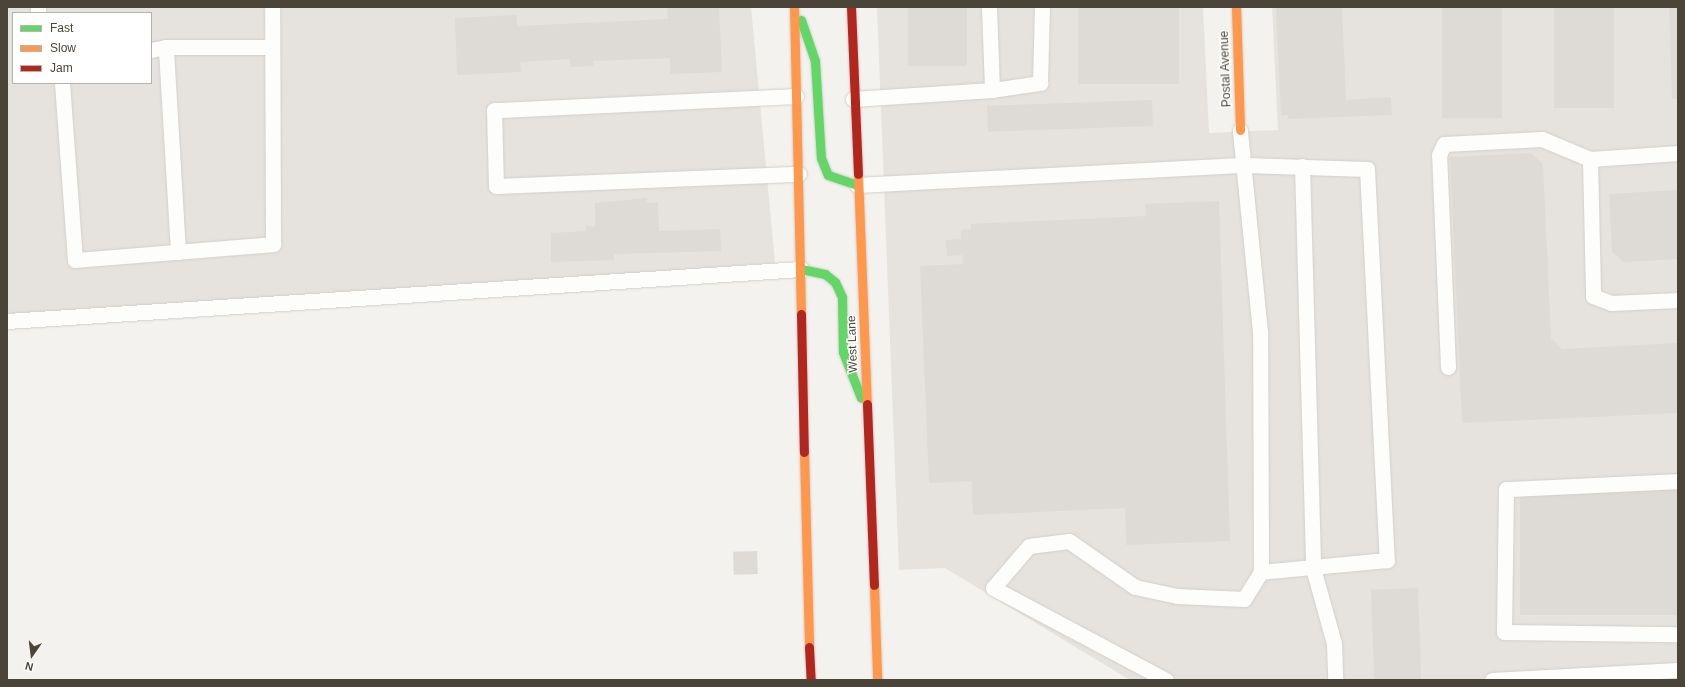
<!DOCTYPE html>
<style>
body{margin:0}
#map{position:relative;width:1685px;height:687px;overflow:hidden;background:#f4f2ee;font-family:Arial,sans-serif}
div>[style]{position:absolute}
.industrial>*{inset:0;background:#e6e2de}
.building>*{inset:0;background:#dedbd6;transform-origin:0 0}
.roads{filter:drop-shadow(0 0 1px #d2d0cb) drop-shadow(0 0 1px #d2d0cb)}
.lane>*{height:15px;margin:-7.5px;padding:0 7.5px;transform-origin:7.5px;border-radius:7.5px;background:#fdfdfc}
.fast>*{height:9px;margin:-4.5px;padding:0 4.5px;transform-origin:4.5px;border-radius:4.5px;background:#63d668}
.slow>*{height:9px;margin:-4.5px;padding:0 4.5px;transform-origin:4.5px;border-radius:4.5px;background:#ff974d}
.jam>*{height:9px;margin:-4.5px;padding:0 4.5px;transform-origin:4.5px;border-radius:4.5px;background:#b3261e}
span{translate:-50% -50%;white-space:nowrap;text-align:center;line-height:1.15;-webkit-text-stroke:3px #fff;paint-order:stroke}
.street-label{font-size:12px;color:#4b4439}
.frame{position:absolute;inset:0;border:8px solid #4b4439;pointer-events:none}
.legend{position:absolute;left:12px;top:12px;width:140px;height:72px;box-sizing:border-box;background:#fff;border:1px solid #b7b4b0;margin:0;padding:5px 7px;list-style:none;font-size:12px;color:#4b4439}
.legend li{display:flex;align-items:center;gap:8px;height:20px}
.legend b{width:20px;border:1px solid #b7b4b0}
.north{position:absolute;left:12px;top:635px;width:40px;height:40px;-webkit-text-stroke:3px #fff;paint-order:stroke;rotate:194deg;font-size:11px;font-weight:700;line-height:16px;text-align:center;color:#4b4439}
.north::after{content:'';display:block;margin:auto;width:14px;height:18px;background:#4b4439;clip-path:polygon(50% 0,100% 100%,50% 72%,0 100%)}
</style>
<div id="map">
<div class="industrial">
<div style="clip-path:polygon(evenodd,7px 7px,751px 7px,775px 263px,7px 320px,7px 7px,13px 13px,151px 13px,151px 83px,13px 83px,13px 13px)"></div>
<div style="clip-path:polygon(877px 7px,1203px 7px,1209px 133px,1278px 130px,1272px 7px,1678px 7px,1678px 680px,1130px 680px,945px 568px,899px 570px)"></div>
</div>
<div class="building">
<div style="clip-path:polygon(667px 7px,719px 7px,722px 72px,670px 74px,670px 58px,594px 61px,593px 66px,570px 67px,570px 59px,520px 62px,521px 72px,457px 75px,455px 18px,517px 15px,517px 26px,668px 19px)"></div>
<div style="left:908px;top:7px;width:59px;height:59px"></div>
<div style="left:1078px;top:7px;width:101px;height:77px"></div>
<div style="clip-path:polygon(1276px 7px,1342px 7px,1346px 100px,1391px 97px,1392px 115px,1288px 119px,1288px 115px,1281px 116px)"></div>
<div style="left:1442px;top:7px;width:60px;height:111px"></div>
<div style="left:1554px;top:7px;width:60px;height:101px"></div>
<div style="clip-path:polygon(1669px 7px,1678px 7px,1678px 99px,1672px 99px)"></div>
<div style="left:1152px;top:100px;width:26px;height:165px;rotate:88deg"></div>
<div style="clip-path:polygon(1530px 153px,1543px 164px,1551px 338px,1562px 349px,1678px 343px,1678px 413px,1462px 423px,1450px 157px)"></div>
<div style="clip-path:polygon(1678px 190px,1678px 259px,1624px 262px,1612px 252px,1609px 194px)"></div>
<div style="clip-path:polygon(647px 198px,646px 203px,658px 202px,659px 231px,720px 229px,721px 251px,614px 254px,614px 260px,551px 262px,551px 233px,586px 231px,586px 226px,595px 226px,595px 203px)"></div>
<div style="clip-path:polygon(1219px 201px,1230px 541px,1126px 545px,1125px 508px,973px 515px,972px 481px,929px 483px,920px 266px,963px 264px,962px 255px,947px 256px,946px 240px,961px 239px,961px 230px,971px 229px,971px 224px,1146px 216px,1145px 204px)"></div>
<div style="left:1678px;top:485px;width:130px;height:158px;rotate:90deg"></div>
<div style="left:757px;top:551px;width:23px;height:24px;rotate:88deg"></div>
<div style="left:1418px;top:588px;width:92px;height:47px;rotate:88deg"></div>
</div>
<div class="roads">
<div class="lane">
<div style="left:38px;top:7px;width:6px;rotate:90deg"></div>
<div style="left:989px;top:7px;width:83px;rotate:87.9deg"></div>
<div style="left:151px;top:50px;width:15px;rotate:-11deg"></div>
<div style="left:62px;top:83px;width:177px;rotate:85.8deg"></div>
<div style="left:75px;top:260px;width:199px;rotate:-4.6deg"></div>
<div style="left:273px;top:244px;width:237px;rotate:-90.2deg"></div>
<div style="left:796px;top:96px;width:302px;rotate:177.3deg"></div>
<div style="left:494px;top:110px;width:76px;rotate:88.5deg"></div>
<div style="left:496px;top:186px;width:303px;rotate:-2.3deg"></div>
<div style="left:853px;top:99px;width:139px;rotate:-3.7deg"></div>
<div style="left:992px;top:90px;width:49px;rotate:-8.3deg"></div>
<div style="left:1040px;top:83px;width:76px;rotate:-88.5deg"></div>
<div style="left:1678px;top:153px;width:88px;rotate:176.1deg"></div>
<div style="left:1590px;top:159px;width:137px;rotate:88.7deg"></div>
<div style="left:1593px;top:296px;width:19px;rotate:21deg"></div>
<div style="left:1611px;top:303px;width:67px;rotate:-2.6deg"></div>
<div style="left:1302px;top:166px;width:402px;rotate:88.4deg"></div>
<div style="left:1313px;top:568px;width:78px;rotate:74.4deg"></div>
<div style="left:1334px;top:643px;width:37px;rotate:88deg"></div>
<div style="left:857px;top:185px;width:389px;rotate:-3deg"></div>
<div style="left:1245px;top:165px;width:122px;rotate:1.9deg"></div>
<div style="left:1367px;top:169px;width:392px;rotate:87.1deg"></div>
<div style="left:1387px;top:560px;width:127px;rotate:174.6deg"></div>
<div style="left:178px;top:252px;width:205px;rotate:-93.4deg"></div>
<div style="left:166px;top:47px;width:106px"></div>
<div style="left:7px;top:321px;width:796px;rotate:-3.75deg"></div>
<div style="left:1448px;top:367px;width:212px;rotate:-92.4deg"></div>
<div style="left:1439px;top:155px;width:12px;rotate:-66deg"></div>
<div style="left:1444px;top:144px;width:98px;rotate:-2.9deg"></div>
<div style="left:1542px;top:139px;width:52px;rotate:22.6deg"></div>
<div style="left:1678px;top:481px;width:172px;rotate:177.3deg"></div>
<div style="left:1506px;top:489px;width:143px;rotate:90.8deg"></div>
<div style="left:1504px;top:632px;width:174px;rotate:0.7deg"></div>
<div style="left:1166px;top:680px;width:196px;rotate:-152deg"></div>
<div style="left:993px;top:588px;width:55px;rotate:-49.4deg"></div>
<div style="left:1029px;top:546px;width:40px;rotate:-7.1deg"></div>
<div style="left:1069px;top:541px;width:80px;rotate:34.9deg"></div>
<div style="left:1135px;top:587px;width:43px;rotate:12.1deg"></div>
<div style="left:1177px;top:596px;width:67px;rotate:2.6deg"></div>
<div style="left:1244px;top:599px;width:32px;rotate:-58deg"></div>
<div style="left:1261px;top:572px;width:240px;rotate:-90.2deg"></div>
<div style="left:1260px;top:332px;width:203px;rotate:-95.7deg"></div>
<div style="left:1492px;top:680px;width:186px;rotate:-3.1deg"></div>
</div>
<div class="fast">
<div style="left:801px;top:20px;width:43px;rotate:71.1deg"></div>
<div style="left:815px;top:61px;width:97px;rotate:86.5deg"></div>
<div style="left:821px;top:158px;width:18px;rotate:68deg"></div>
<div style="left:828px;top:175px;width:31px;rotate:19deg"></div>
<div style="left:801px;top:269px;width:25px;rotate:12deg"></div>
<div style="left:825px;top:274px;width:13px;rotate:39deg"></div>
<div style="left:835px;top:282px;width:17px;rotate:65deg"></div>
<div style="left:842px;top:297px;width:55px;rotate:89deg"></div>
<div style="left:843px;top:352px;width:49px;rotate:68.6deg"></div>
</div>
<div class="slow">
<div style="left:794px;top:7px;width:307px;rotate:88.7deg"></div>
<div style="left:1236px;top:7px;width:123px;rotate:88.1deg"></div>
<div style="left:858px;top:174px;width:230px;rotate:87.8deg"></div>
<div style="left:804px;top:452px;width:195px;rotate:88.5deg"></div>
<div style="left:874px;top:585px;width:60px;rotate:88.1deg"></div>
<div style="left:876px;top:645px;width:35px;rotate:88deg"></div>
</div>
<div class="jam">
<div style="left:851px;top:7px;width:167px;rotate:87.6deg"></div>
<div style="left:801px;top:314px;width:138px;rotate:88.8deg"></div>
<div style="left:867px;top:404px;width:181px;rotate:87.8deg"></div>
<div style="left:809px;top:647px;width:33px;rotate:87deg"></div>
</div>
</div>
<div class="street-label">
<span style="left:1226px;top:69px;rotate:-92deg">Postal Avenue</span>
<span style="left:853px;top:344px;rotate:-92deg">West Lane</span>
</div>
<div class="frame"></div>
<ul class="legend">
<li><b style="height:5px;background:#63d668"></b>Fast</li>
<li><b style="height:5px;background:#ff974d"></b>Slow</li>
<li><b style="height:5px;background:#b3261e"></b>Jam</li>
</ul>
<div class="north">N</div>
</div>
